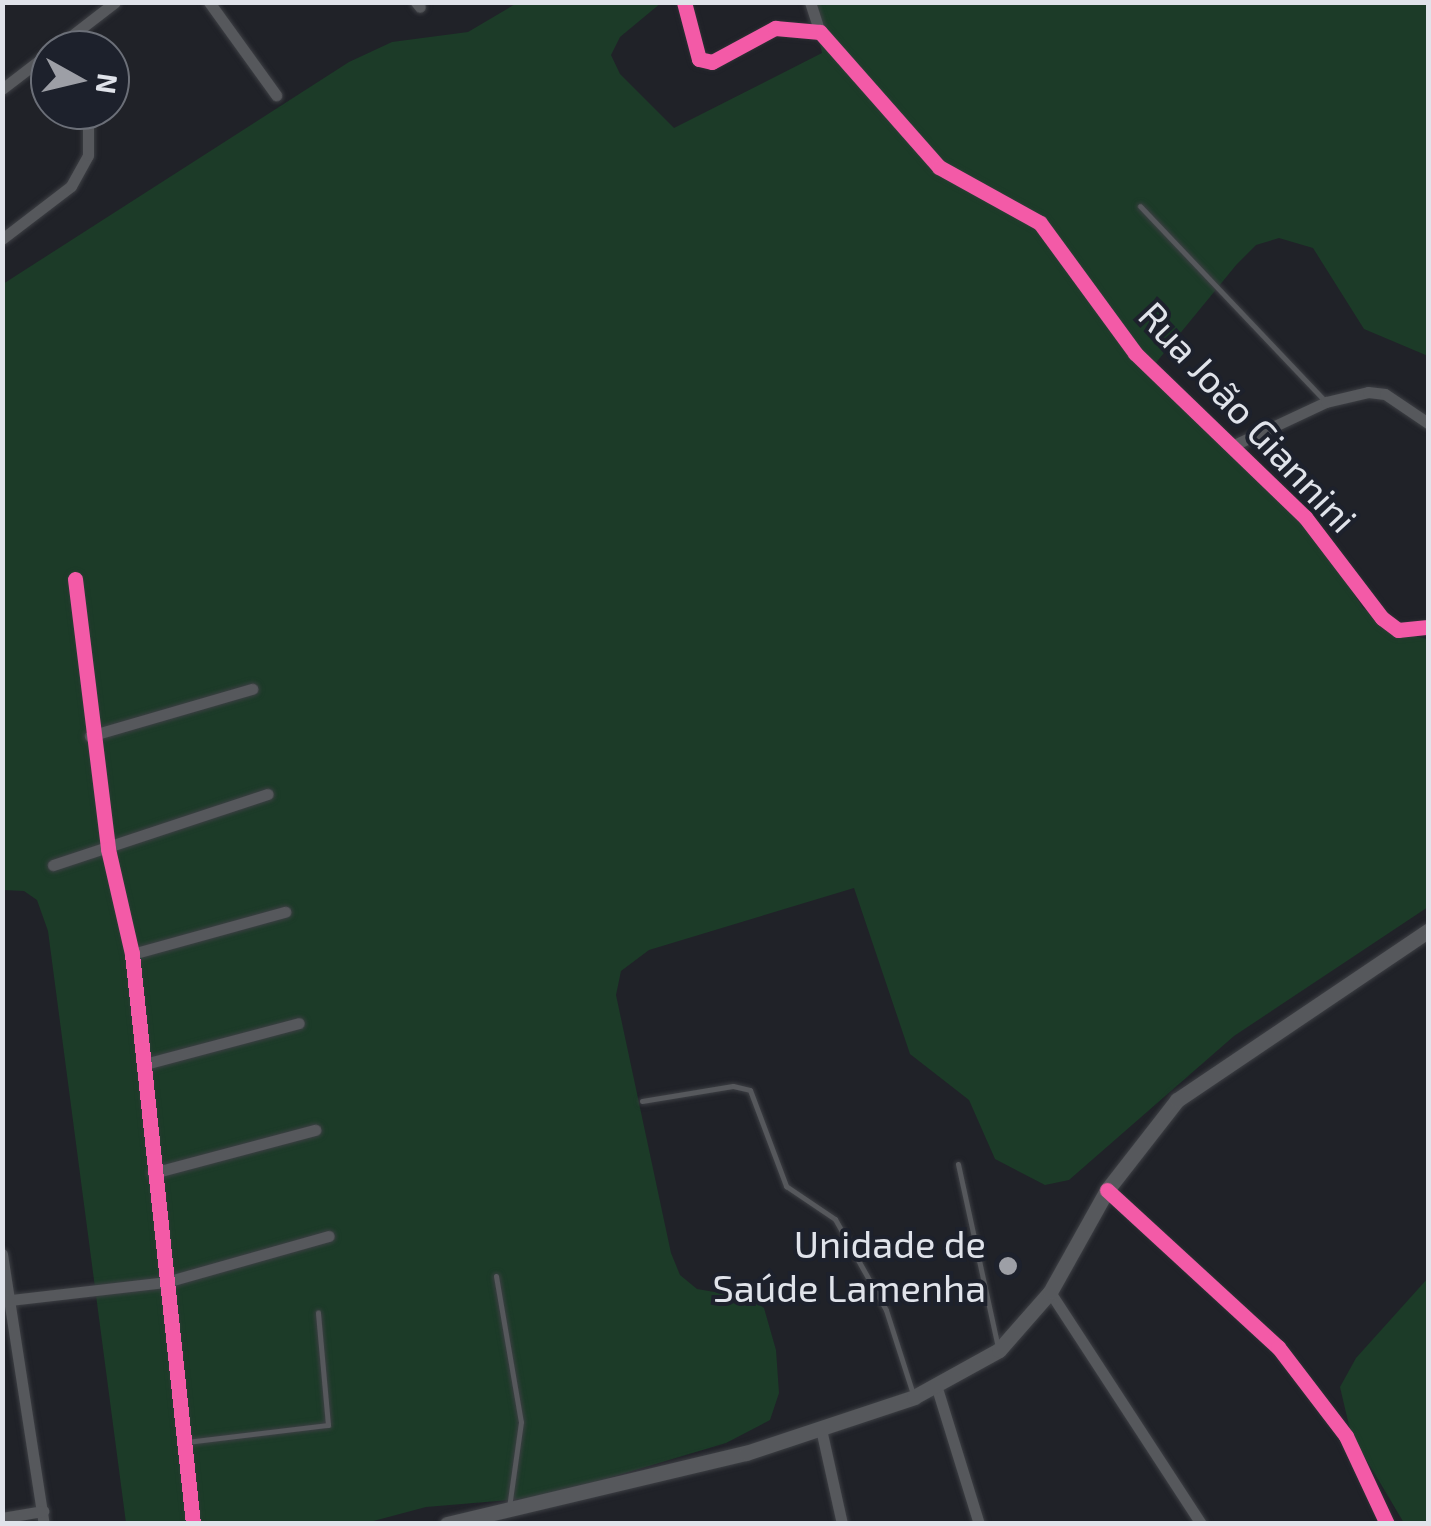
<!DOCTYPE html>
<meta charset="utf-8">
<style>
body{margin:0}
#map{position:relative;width:1431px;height:1526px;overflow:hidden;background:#202228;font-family:"Exo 2",sans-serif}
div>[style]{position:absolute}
.green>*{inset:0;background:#1c3b28}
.roads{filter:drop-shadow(0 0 2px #3d3f44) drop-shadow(0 0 2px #3d3f44)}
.service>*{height:5px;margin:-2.5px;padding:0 2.5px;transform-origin:2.5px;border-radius:2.5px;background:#56585c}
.minor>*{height:11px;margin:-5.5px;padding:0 5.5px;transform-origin:5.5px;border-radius:5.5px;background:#56585c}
.secondary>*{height:15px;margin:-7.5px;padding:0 7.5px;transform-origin:7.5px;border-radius:7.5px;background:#56585c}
.cycleway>*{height:15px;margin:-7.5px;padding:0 7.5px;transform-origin:7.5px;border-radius:7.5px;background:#f35aa7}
.dots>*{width:28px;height:28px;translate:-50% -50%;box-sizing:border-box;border:5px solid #1d212c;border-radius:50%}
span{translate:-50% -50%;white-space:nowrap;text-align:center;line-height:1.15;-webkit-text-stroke:8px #1d212c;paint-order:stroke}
.street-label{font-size:38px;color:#e0e3ea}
.poi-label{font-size:38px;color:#e0e3ea}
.right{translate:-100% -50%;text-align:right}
.frame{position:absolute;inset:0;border:5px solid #e0e3ea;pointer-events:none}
.north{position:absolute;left:30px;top:30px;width:100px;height:100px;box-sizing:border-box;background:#1d212c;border:2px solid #6b6f78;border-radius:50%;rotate:98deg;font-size:28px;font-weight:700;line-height:40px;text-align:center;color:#e0e3ea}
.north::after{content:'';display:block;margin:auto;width:35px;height:45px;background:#9d9fa6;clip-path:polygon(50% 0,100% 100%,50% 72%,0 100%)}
</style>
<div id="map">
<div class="green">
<div style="clip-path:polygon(517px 3px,661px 3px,620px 37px,611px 55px,620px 74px,674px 128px,822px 53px,810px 3px,1428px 3px,1428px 356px,1364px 329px,1313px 248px,1279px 238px,1256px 245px,1237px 264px,1150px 370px,1303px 515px,1363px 608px,1399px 633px,1428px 639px,1428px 907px,1234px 1036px,1069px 1180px,1045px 1185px,995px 1159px,969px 1100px,910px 1054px,854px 888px,649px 950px,621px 971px,616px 995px,671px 1253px,680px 1275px,697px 1289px,750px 1298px,764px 1308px,776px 1350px,779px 1393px,770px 1420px,726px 1443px,545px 1497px,426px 1507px,366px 1523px,126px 1523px,48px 931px,37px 900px,24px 891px,3px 890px,3px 284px,349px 62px,392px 42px,468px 32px)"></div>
<div style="clip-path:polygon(1428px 1278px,1428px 1523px,1404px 1523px,1351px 1434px,1340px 1387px,1356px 1358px)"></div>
</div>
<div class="roads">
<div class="service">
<div style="left:1140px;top:206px;width:267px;rotate:46.5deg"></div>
<div style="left:642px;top:1101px;width:92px;rotate:-9.4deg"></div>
<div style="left:733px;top:1086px;width:17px;rotate:13deg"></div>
<div style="left:750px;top:1090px;width:103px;rotate:69.4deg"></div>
<div style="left:786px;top:1186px;width:59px;rotate:34deg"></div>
<div style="left:835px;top:1219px;width:104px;rotate:60.7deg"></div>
<div style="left:886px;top:1310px;width:88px;rotate:72.2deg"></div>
<div style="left:958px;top:1164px;width:187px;rotate:77.7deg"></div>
<div style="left:496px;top:1276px;width:148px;rotate:80.3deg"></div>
<div style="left:521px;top:1422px;width:86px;rotate:98deg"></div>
<div style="left:187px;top:1442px;width:142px;rotate:-6.9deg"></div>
<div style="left:328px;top:1425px;width:113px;rotate:-95.1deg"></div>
</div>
<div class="minor">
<div style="left:209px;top:2px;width:115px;rotate:54.2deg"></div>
<div style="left:416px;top:2px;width:6px;rotate:51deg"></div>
<div style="left:684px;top:2px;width:59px;rotate:75.3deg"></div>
<div style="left:699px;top:59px;width:13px;rotate:13deg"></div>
<div style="left:712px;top:62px;width:72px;rotate:-28.4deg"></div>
<div style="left:775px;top:28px;width:45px;rotate:5.1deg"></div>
<div style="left:820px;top:32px;width:180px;rotate:48.6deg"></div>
<div style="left:939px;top:167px;width:115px;rotate:29deg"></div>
<div style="left:1040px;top:223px;width:161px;rotate:53.8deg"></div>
<div style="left:1135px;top:353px;width:236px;rotate:44deg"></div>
<div style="left:1305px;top:517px;width:127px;rotate:52.7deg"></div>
<div style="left:1382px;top:618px;width:20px;rotate:37deg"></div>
<div style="left:1398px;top:630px;width:30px;rotate:-6deg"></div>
<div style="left:810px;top:2px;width:32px;rotate:72deg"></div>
<div style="left:53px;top:50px;width:78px;rotate:-37.7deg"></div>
<div style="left:2px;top:89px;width:61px;rotate:-37.6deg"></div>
<div style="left:2px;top:239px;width:87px;rotate:-37.5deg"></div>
<div style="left:71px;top:186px;width:35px;rotate:-61deg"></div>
<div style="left:88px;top:155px;width:45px;rotate:-90deg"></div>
<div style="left:1232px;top:446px;width:104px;rotate:-25.1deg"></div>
<div style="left:1326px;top:402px;width:43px;rotate:-13.4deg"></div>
<div style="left:1368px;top:392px;width:17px;rotate:7deg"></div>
<div style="left:1385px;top:394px;width:52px;rotate:34deg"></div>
<div style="left:75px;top:579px;width:272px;rotate:83deg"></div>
<div style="left:108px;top:849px;width:108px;rotate:77.1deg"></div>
<div style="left:132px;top:954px;width:573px;rotate:83.89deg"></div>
<div style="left:90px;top:736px;width:169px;rotate:-16.2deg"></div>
<div style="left:53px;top:865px;width:226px;rotate:-18.3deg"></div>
<div style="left:132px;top:954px;width:159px;rotate:-15.4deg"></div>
<div style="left:145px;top:1064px;width:159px;rotate:-14.9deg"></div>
<div style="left:153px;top:1173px;width:168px;rotate:-14.9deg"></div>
<div style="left:1107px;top:1190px;width:232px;rotate:42.6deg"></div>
<div style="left:1278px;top:1347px;width:112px;rotate:52.6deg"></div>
<div style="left:1346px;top:1436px;width:97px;rotate:65deg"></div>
<div style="left:2px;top:1254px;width:273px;rotate:81.2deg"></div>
<div style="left:1050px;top:1292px;width:277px;rotate:56.9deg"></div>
<div style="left:2px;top:1301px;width:165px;rotate:-6.6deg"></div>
<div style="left:166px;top:1282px;width:169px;rotate:-15.8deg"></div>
<div style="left:936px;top:1385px;width:145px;rotate:72.8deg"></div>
<div style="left:821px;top:1429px;width:97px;rotate:77.5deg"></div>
<div style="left:2px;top:1518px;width:42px;rotate:-9.7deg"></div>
</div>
<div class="secondary">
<div style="left:447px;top:1524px;width:307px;rotate:-13.4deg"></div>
<div style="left:746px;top:1453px;width:177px;rotate:-18.4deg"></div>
<div style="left:914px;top:1397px;width:97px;rotate:-28.9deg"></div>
<div style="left:999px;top:1350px;width:77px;rotate:-48.7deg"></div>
<div style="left:1050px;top:1292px;width:117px;rotate:-60.8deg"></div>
<div style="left:1107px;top:1190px;width:114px;rotate:-52.1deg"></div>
<div style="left:1177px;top:1100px;width:303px;rotate:-34deg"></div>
</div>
</div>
<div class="cycleway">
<div style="left:684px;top:2px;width:59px;rotate:75.3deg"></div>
<div style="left:699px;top:59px;width:13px;rotate:13deg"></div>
<div style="left:712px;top:62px;width:72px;rotate:-28.4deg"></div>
<div style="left:775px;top:28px;width:45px;rotate:5.1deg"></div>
<div style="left:820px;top:32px;width:180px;rotate:48.6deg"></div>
<div style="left:939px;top:167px;width:115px;rotate:29deg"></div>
<div style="left:1040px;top:223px;width:161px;rotate:53.8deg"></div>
<div style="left:1135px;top:353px;width:236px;rotate:44deg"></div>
<div style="left:1305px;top:517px;width:127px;rotate:52.7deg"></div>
<div style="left:1382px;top:618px;width:20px;rotate:37deg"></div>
<div style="left:1398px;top:630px;width:30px;rotate:-6deg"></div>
<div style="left:75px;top:579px;width:272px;rotate:83deg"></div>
<div style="left:108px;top:849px;width:108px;rotate:77.1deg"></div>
<div style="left:132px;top:954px;width:573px;rotate:83.89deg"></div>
<div style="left:1107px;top:1190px;width:232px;rotate:42.6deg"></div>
<div style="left:1278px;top:1347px;width:112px;rotate:52.6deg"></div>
<div style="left:1346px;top:1436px;width:97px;rotate:65deg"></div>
</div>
<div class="dots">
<div style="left:1008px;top:1266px;background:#9d9fa6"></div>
</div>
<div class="street-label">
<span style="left:1248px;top:417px;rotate:47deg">Rua João Giannini</span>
</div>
<div class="poi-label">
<span class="right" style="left:986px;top:1266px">Unidade de<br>Saúde Lamenha</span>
</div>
<div class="frame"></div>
<div class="north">N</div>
</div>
